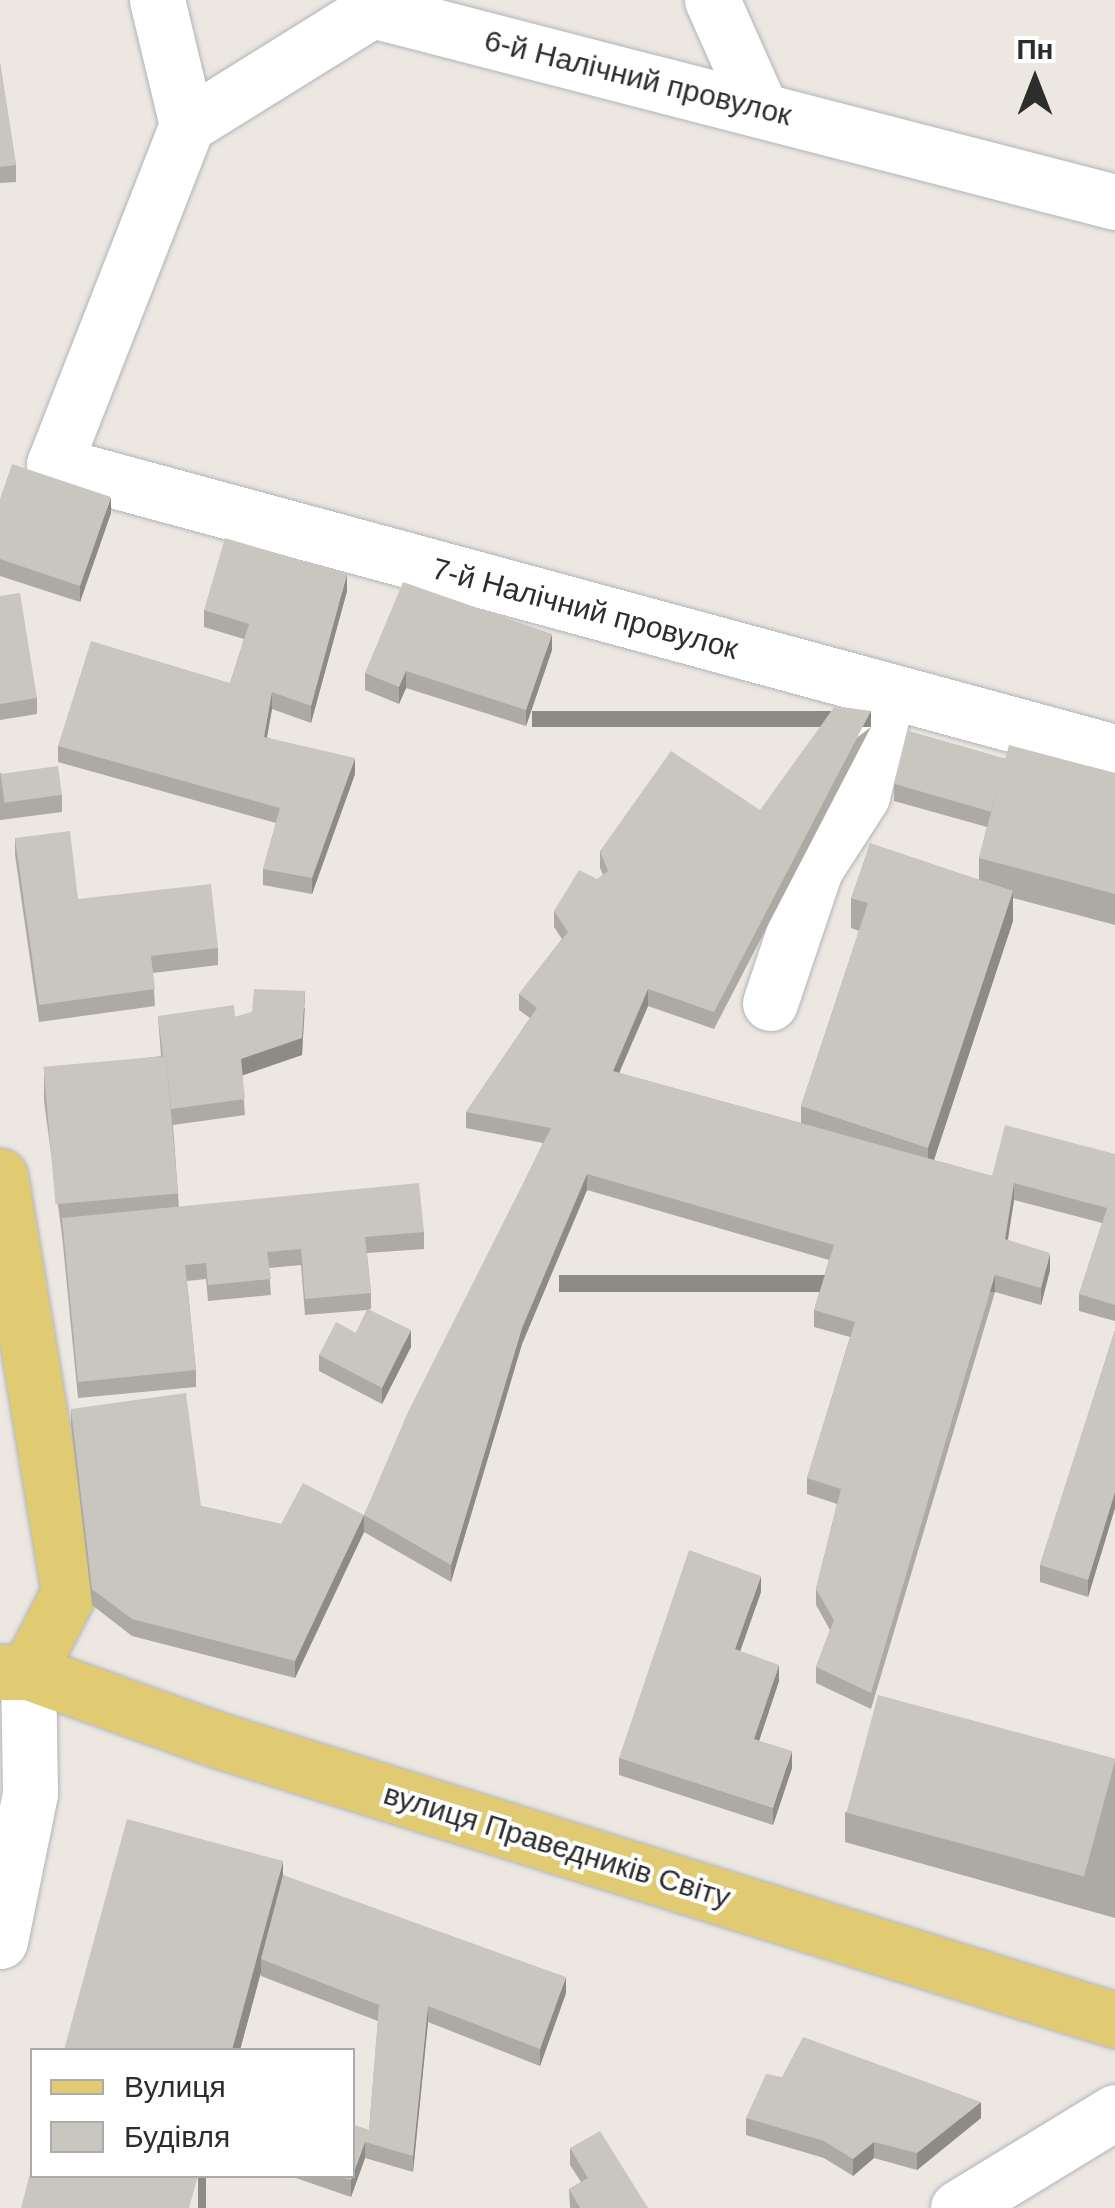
<!DOCTYPE html>
<meta charset="utf-8">
<style>
body{margin:0}
#map{position:relative;width:1115px;height:2208px;overflow:hidden;background:#ece8e1;font-family:Helvetica,sans-serif}
div>[style]{position:absolute}
.roads{filter:drop-shadow(0 0 2px #b2b3bb) drop-shadow(0 0 2px #b2b3bb)}
.minor>*{height:55px;margin:-27.5px;padding:0 27.5px;transform-origin:27.5px;border-radius:27.5px;background:#fff}
.major>*{height:55px;margin:-27.5px;padding:0 27.5px;transform-origin:27.5px;border-radius:27.5px;background:#e0cb73}
.wall>*{inset:0;background:#adaaa4}
.shaded-wall>*{inset:0;background:#8d8b86;transform-origin:0 0}
.building>*{inset:0;background:#c9c6bf;transform-origin:0 0}
span{translate:-50% -50%;white-space:nowrap;text-align:center;line-height:1.15;-webkit-text-stroke:8px #fff;paint-order:stroke}
.street-label{font-size:30px;color:#2d2d2d}
.legend{position:absolute;left:30px;top:2048px;width:325px;height:130px;box-sizing:border-box;background:#fff;border:2px solid #ababab;margin:0;padding:12px 18px;list-style:none;font-size:30px;color:#2d2d2d}
.legend li{display:flex;align-items:center;gap:20px;height:50px}
.legend b{width:50px;border:2px solid #ababab}
.north{position:absolute;left:985px;top:30px;width:100px;height:100px;-webkit-text-stroke:8px #fff;paint-order:stroke;rotate:0deg;font-size:28px;font-weight:700;line-height:40px;text-align:center;color:#2d2d2d}
.north::after{content:'';display:block;margin:auto;width:35px;height:45px;background:#2d2d2d;clip-path:polygon(50% 0,100% 100%,50% 72%,0 100%)}
</style>
<div id="map">
<div class="roads">
<div class="minor">
<div style="left:157px;top:0;width:129px;rotate:76.5deg"></div>
<div style="left:187px;top:125px;width:364px;rotate:111.4deg"></div>
<div style="left:54px;top:464px;width:1099px;rotate:15.19deg"></div>
<div style="left:712px;top:0;width:120px;rotate:66deg"></div>
<div style="left:187px;top:125px;width:218px;rotate:-31.9deg"></div>
<div style="left:372px;top:10px;width:767px;rotate:14.49deg"></div>
<div style="left:770px;top:1003px;width:141px;rotate:-71.4deg"></div>
<div style="left:815px;top:869px;width:87px;rotate:-57.2deg"></div>
<div style="left:862px;top:796px;width:108px;rotate:-76.1deg"></div>
<div style="left:0;top:1941px;width:151px;rotate:-78.5deg"></div>
<div style="left:30px;top:1793px;width:121px;rotate:-90.9deg"></div>
<div style="left:958px;top:2208px;width:184px;rotate:-31.4deg"></div>
</div>
<div class="major">
<div style="left:0;top:1176px;width:422px;rotate:80.6deg"></div>
<div style="left:69px;top:1592px;width:90px;rotate:117.1deg"></div>
<div style="left:0;top:1672px;width:28px"></div>
<div style="left:28px;top:1672px;width:205px;rotate:19.7deg"></div>
<div style="left:221px;top:1741px;width:937px;rotate:17.33deg"></div>
</div>
</div>
<div class="wall">
<div style="clip-path:polygon(0 63px,16px 165px,16px 182px,0 183px)"></div>
<div style="clip-path:polygon(0 499px,111px 513px,80px 602px,0 576px)"></div>
<div style="clip-path:polygon(347px 591px,311px 723px,272px 709px,267px 737px,355px 774px,312px 894px,263px 885px,263px 869px,276px 823px,58px 762px,58px 746px,230px 683px,244px 639px,204px 627px,204px 610px)"></div>
<div style="clip-path:polygon(0 596px,37px 698px,37px 714px,0 720px)"></div>
<div style="clip-path:polygon(552px 650px,526px 726px,406px 688px,399px 704px,365px 690px,365px 673px)"></div>
<div style="clip-path:polygon(871px 727px,714px 1029px,648px 1006px,619px 1073px,801px 1123px,801px 1106px,859px 931px,851px 928px,851px 898px,979px 879px,979px 858px,987px 827px,894px 801px,894px 784px,1006px 758px,1115px 773px,1115px 925px,1013px 898px,1013px 921px,934px 1160px,992px 1176px,1115px 1154px,1115px 1321px,1079px 1311px,1079px 1294px,1102px 1223px,1014px 1200px,1008px 1240px,1050px 1270px,1041px 1305px,995px 1292px,871px 1709px,816px 1683px,816px 1667px,830px 1630px,816px 1605px,816px 1589px,837px 1504px,807px 1494px,807px 1478px,850px 1337px,814px 1327px,814px 1310px,829px 1260px,587px 1190px,522px 1344px,451px 1582px,364px 1532px,295px 1678px,132px 1636px,92px 1605px,71px 1425px,71px 1409px,201px 1506px,281px 1524px,364px 1515px,543px 1143px,466px 1128px,466px 1112px,530px 1018px,519px 1010px,519px 994px,562px 939px,554px 927px,554px 911px,603px 875px,600px 868px,600px 851px,760px 810px)"></div>
<div style="clip-path:polygon(0 773px,62px 795px,62px 812px,0 820px)"></div>
<div style="clip-path:polygon(15px 838px,78px 899px,218px 948px,218px 965px,153px 973px,155px 1006px,39px 1022px,15px 855px)"></div>
<div style="clip-path:polygon(305px 1008px,302px 1055px,242px 1075px,245px 1115px,173px 1125px,179px 1207px,424px 1232px,424px 1249px,367px 1253px,371px 1293px,371px 1309px,368px 1310px,411px 1347px,382px 1404px,319px 1371px,319px 1355px,356px 1333px,367px 1310px,305px 1315px,301px 1265px,269px 1268px,271px 1295px,208px 1301px,206px 1279px,187px 1281px,196px 1370px,196px 1387px,78px 1398px,62px 1235px,44px 1101px,44px 1071px,161px 1056px,158px 1016px,235px 1017px,252px 1012px)"></div>
<div style="clip-path:polygon(1115px 1330px,1115px 1508px,1088px 1597px,1040px 1582px,1040px 1565px)"></div>
<div style="clip-path:polygon(761px 1592px,740px 1651px,779px 1681px,759px 1741px,792px 1768px,773px 1825px,619px 1775px,619px 1758px)"></div>
<div style="clip-path:polygon(1115px 1760px,1115px 1918px,845px 1842px,845px 1812px)"></div>
<div style="clip-path:polygon(283px 1875px,566px 1993px,540px 2066px,428px 2022px,413px 2172px,365px 2158px,351px 2197px,290px 2176px,352px 2176px,369px 2130px,378px 2021px,261px 1976px,261px 1972px,240px 2050px,64px 2050px)"></div>
<div style="clip-path:polygon(746px 2118px,981px 2118px,917px 2170px,874px 2158px,853px 2176px,824px 2158px,746px 2135px)"></div>
<div style="clip-path:polygon(570px 2148px,648px 2208px,570px 2208px,569px 2189px,581px 2182px,570px 2165px)"></div>
</div>
<div class="shaded-wall">
<div style="clip-path:polygon(111px 497px,111px 513px,80px 602px,80px 586px)"></div>
<div style="clip-path:polygon(347px 574px,347px 591px,311px 723px,311px 706px)"></div>
<div style="clip-path:polygon(552px 634px,552px 650px,526px 726px,526px 710px)"></div>
<div style="clip-path:polygon(406px 671px,406px 688px,399px 704px,399px 687px)"></div>
<div style="clip-path:polygon(272px 692px,272px 709px,264px 753px,264px 737px)"></div>
<div style="left:871px;top:711px;width:16px;height:339px;rotate:90deg"></div>
<div style="clip-path:polygon(355px 758px,355px 774px,312px 894px,312px 878px)"></div>
<div style="clip-path:polygon(1013px 891px,1013px 921px,928px 1178px,928px 1148px)"></div>
<div style="clip-path:polygon(648px 989px,648px 1006px,613px 1087px,613px 1071px)"></div>
<div style="clip-path:polygon(305px 991px,302px 1055px,241px 1076px,241px 1059px)"></div>
<div style="clip-path:polygon(587px 1174px,587px 1190px,522px 1344px,451px 1582px,451px 1565px,522px 1328px)"></div>
<div style="clip-path:polygon(1014px 1183px,1014px 1200px,1005px 1256px,1005px 1239px)"></div>
<div style="clip-path:polygon(1050px 1253px,1050px 1270px,1041px 1305px,1041px 1288px)"></div>
<div style="left:995px;top:1275px;width:17px;height:436px;rotate:90deg"></div>
<div style="clip-path:polygon(411px 1330px,411px 1347px,382px 1404px,382px 1388px)"></div>
<div style="clip-path:polygon(1115px 1492px,1115px 1508px,1088px 1597px,1088px 1580px)"></div>
<div style="clip-path:polygon(364px 1515px,364px 1532px,295px 1678px,295px 1661px)"></div>
<div style="clip-path:polygon(761px 1576px,761px 1592px,735px 1666px,735px 1649px)"></div>
<div style="clip-path:polygon(779px 1665px,779px 1681px,754px 1756px,754px 1739px)"></div>
<div style="clip-path:polygon(792px 1751px,792px 1768px,773px 1825px,773px 1808px)"></div>
<div style="clip-path:polygon(283px 1861px,283px 1891px,261px 1959px,261px 1972px,240px 2050px,232px 2050px)"></div>
<div style="clip-path:polygon(566px 1977px,566px 1993px,540px 2066px,540px 2049px)"></div>
<div style="clip-path:polygon(428px 2006px,428px 2022px,413px 2172px,413px 2156px)"></div>
<div style="clip-path:polygon(981px 2102px,981px 2118px,917px 2170px,917px 2153px)"></div>
<div style="clip-path:polygon(365px 2142px,365px 2158px,351px 2197px,351px 2180px)"></div>
<div style="clip-path:polygon(874px 2142px,874px 2158px,853px 2176px,853px 2159px)"></div>
<div style="left:198px;top:2176px;width:8px;height:33px"></div>
</div>
<div class="building">
<div style="clip-path:polygon(0 63px,16px 165px,0 167px)"></div>
<div style="clip-path:polygon(12px 464px,111px 497px,80px 586px,0 559px,0 499px)"></div>
<div style="clip-path:polygon(225px 538px,347px 574px,311px 706px,272px 692px,264px 737px,355px 758px,312px 878px,263px 869px,280px 808px,58px 746px,91px 641px,230px 683px,249px 624px,204px 610px)"></div>
<div style="clip-path:polygon(403px 582px,552px 634px,526px 710px,406px 671px,399px 687px,365px 673px)"></div>
<div style="clip-path:polygon(20px 593px,37px 698px,0 704px,0 596px)"></div>
<div style="clip-path:polygon(835px 706px,871px 711px,714px 1012px,648px 989px,613px 1071px,992px 1176px,1005px 1125px,1115px 1154px,1115px 1305px,1079px 1294px,1107px 1208px,1014px 1183px,1005px 1239px,1050px 1253px,1041px 1288px,995px 1275px,871px 1693px,816px 1667px,834px 1620px,816px 1589px,841px 1489px,807px 1478px,855px 1322px,814px 1310px,834px 1245px,587px 1174px,522px 1328px,451px 1565px,364px 1515px,295px 1661px,132px 1619px,92px 1589px,71px 1409px,186px 1393px,201px 1506px,281px 1524px,303px 1483px,364px 1515px,408px 1412px,551px 1128px,466px 1112px,537px 1008px,519px 994px,568px 932px,554px 911px,579px 870px,597px 879px,608px 871px,600px 851px,671px 751px,760px 810px)"></div>
<div style="left:909px;top:731px;width:101px;height:55px;rotate:16deg"></div>
<div style="clip-path:polygon(1009px 745px,1115px 773px,1115px 894px,979px 858px)"></div>
<div style="left:58px;top:766px;width:29px;height:58px;rotate:82deg"></div>
<div style="clip-path:polygon(70px 831px,78px 899px,211px 884px,218px 948px,151px 956px,155px 989px,39px 1005px,15px 838px)"></div>
<div style="clip-path:polygon(870px 843px,1013px 891px,928px 1148px,801px 1106px,868px 903px,851px 898px)"></div>
<div style="clip-path:polygon(254px 989px,305px 991px,302px 1038px,241px 1059px,245px 1099px,171px 1109px,166px 1056px,163px 1056px,158px 1016px,234px 1005px,235px 1017px,252px 1012px)"></div>
<div style="left:166px;top:1056px;width:138px;height:123px;rotate:85deg"></div>
<div style="clip-path:polygon(419px 1183px,424px 1232px,365px 1237px,371px 1293px,305px 1299px,301px 1249px,267px 1252px,271px 1279px,208px 1285px,206px 1263px,185px 1265px,196px 1370px,78px 1382px,62px 1218px)"></div>
<div style="clip-path:polygon(368px 1309px,411px 1330px,382px 1388px,319px 1355px,336px 1322px,356px 1333px)"></div>
<div style="clip-path:polygon(1115px 1330px,1115px 1492px,1088px 1580px,1040px 1565px)"></div>
<div style="clip-path:polygon(689px 1550px,761px 1576px,735px 1649px,779px 1665px,754px 1739px,792px 1751px,773px 1808px,619px 1758px)"></div>
<div style="left:878px;top:1695px;width:246px;height:122px;rotate:15deg"></div>
<div style="clip-path:polygon(127px 1819px,283px 1861px,232px 2050px,64px 2050px)"></div>
<div style="clip-path:polygon(283px 1875px,566px 1977px,540px 2049px,428px 2006px,413px 2156px,365px 2142px,351px 2180px,338px 2176px,352px 2176px,352px 2124px,369px 2130px,379px 2005px,261px 1959px)"></div>
<div style="clip-path:polygon(803px 2037px,981px 2102px,917px 2153px,874px 2142px,853px 2159px,824px 2141px,746px 2118px,766px 2074px,782px 2077px)"></div>
<div style="clip-path:polygon(600px 2131px,648px 2208px,580px 2208px,569px 2189px,588px 2178px,570px 2148px)"></div>
<div style="clip-path:polygon(32px 2166px,32px 2176px,198px 2176px,189px 2208px,21px 2208px)"></div>
</div>
<div class="street-label">
<span style="left:638px;top:78px;rotate:14deg">6-й Налічний провулок</span>
<span style="left:585px;top:609px;rotate:15deg">7-й Налічний провулок</span>
<span style="left:557px;top:1846px;rotate:17deg">вулиця Праведників Світу</span>
</div>
<ul class="legend">
<li><b style="height:12px;background:#e0cb73"></b>Вулиця</li>
<li><b style="height:28px;background:#c9c6bf"></b>Будівля</li>
</ul>
<div class="north">Пн</div>
</div>
